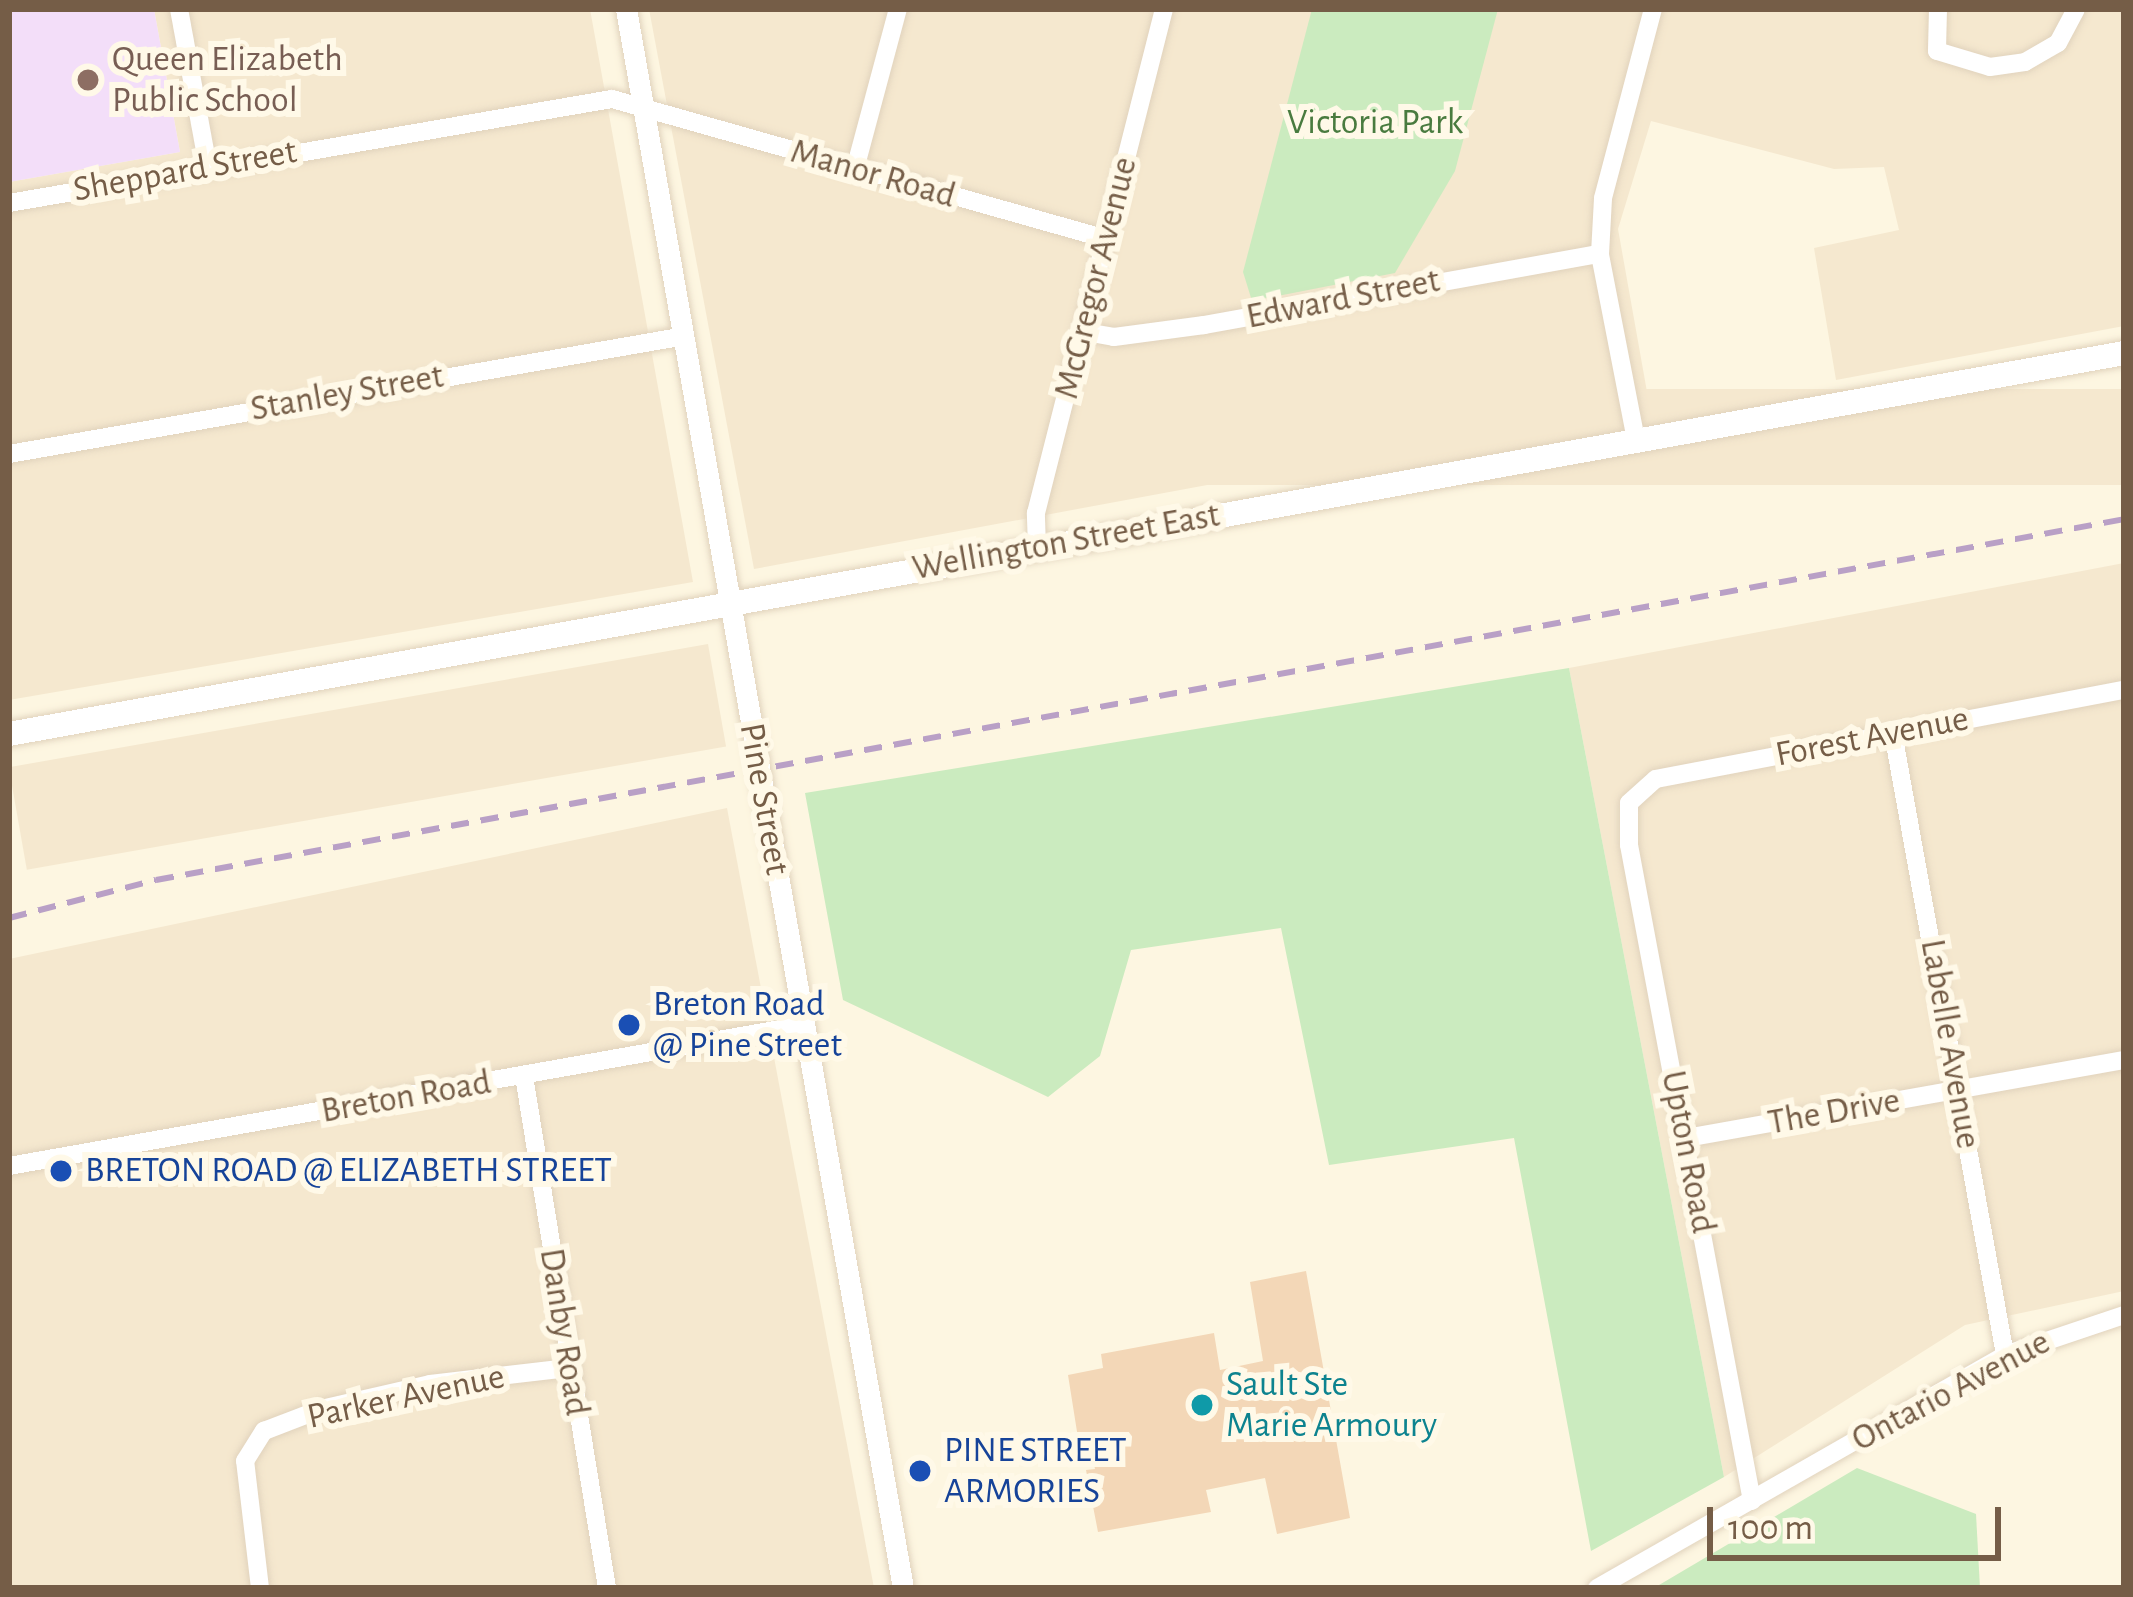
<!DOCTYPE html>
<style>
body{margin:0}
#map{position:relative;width:2133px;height:1597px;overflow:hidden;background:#fdf6e1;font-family:"Alegreya Sans",sans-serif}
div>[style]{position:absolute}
.residential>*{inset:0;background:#f5e8cf;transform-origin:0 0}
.education>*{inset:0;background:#f3def9}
.green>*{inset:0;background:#cbebbf}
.building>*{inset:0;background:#f3d7b7}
.roads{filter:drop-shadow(0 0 3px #e1d3bd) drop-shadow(0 0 3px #e1d3bd)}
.minor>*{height:18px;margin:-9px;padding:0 9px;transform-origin:9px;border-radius:9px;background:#fff}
.tertiary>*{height:21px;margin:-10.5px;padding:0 10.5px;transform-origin:10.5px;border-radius:10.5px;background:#fff}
.secondary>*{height:24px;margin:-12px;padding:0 12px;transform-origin:12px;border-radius:12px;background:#fff}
.rail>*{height:6px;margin-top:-3px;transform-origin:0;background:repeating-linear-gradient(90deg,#b9a0c6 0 18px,transparent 0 30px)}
.dots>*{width:33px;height:33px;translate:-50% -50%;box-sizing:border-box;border:6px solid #fff9e8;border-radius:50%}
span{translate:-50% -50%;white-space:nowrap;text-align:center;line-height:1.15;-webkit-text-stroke:12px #fff9e8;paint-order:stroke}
.education-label{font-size:36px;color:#785e54}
.left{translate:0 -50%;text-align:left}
.park-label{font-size:36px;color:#497b3f}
.street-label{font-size:36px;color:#755d47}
.transit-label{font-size:36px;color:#164399}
.culture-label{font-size:36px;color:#0d838f}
.frame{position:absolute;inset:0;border:12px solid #755d47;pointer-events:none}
.scale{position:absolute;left:1707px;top:1507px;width:294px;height:54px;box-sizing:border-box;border:6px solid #755d47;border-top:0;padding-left:15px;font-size:36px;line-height:42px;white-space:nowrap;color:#755d47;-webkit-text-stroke:9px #fff9e8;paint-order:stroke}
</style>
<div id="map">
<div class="residential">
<div style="clip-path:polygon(154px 9px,590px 9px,693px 582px,9px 700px,9px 182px,180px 152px)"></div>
<div style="clip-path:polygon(649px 9px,2124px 9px,2124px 326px,1836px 380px,1814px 248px,1899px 230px,1884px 167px,1834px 169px,1651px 121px,1618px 229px,1649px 403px,754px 569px)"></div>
<div style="left:2124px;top:389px;width:96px;height:1375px;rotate:90deg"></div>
<div style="clip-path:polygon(2124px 563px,2124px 1291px,1965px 1325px,1724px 1477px,1569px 668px)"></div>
<div style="left:708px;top:644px;width:104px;height:710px;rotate:80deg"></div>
<div style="clip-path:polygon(727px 808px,874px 1588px,9px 1588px,9px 959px)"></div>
</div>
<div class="education">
<div style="clip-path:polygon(9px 9px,154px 9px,180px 152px,9px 182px)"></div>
</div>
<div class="green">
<div style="clip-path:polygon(1312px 9px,1498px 9px,1455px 171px,1395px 273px,1252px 301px,1243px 272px)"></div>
<div style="clip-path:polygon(1569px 668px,1724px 1477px,1591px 1551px,1514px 1138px,1329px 1165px,1281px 928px,1131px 950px,1100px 1056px,1048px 1097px,843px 1000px,805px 793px)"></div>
<div style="clip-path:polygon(1857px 1468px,1976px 1514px,1980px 1588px,1654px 1588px)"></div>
</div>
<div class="building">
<div style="clip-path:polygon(1306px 1271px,1350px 1518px,1277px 1534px,1265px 1478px,1206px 1490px,1211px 1512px,1098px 1532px,1086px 1470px,1095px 1469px,1088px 1436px,1078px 1438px,1068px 1375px,1103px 1368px,1101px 1354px,1214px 1333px,1220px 1370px,1263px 1361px,1250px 1282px)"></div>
</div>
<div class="roads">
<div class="minor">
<div style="left:179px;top:9px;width:161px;rotate:79.6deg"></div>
<div style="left:1938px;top:9px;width:42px;rotate:91.4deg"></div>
<div style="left:1937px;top:51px;width:55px;rotate:16.8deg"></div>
<div style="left:1990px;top:67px;width:35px;rotate:-8deg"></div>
<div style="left:2025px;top:62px;width:38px;rotate:-30deg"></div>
<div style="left:2058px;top:43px;width:38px;rotate:-62deg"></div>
<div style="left:855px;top:169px;width:166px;rotate:-75deg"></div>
<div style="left:9px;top:203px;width:612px;rotate:-9.79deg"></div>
<div style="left:612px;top:99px;width:510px;rotate:15.81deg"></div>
<div style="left:1086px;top:332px;width:28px;rotate:10deg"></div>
<div style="left:1114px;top:337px;width:91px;rotate:-7.6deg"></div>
<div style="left:1204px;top:325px;width:402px;rotate:-10.2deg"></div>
<div style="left:1636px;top:440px;width:189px;rotate:-101deg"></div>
<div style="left:1600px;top:254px;width:56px;rotate:-86.9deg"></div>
<div style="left:1603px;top:198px;width:196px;rotate:-75.2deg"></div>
<div style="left:9px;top:454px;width:686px;rotate:-9.9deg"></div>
<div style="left:1037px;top:547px;width:34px;rotate:-92deg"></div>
<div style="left:1036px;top:513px;width:520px;rotate:-75.75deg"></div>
<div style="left:1893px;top:733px;width:632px;rotate:79.79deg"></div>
<div style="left:524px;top:1076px;width:519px;rotate:80.79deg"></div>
<div style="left:1686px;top:1138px;width:445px;rotate:-10.1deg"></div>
<div style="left:9px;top:1166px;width:806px;rotate:-10.07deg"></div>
<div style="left:1752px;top:1501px;width:667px;rotate:-100.62deg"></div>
<div style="left:1629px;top:845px;width:42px;rotate:-90deg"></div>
<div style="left:1629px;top:803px;width:36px;rotate:-42deg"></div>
<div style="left:1656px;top:779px;width:476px;rotate:-10.8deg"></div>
<div style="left:260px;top:1588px;width:128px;rotate:-96.7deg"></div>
<div style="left:245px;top:1461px;width:36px;rotate:-58deg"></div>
<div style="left:264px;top:1431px;width:61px;rotate:-21.1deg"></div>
<div style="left:321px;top:1409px;width:112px;rotate:-12.9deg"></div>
<div style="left:430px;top:1384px;width:139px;rotate:-6.6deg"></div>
<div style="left:1597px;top:1588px;width:470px;rotate:-29.7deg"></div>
<div style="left:2005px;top:1355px;width:126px;rotate:-18.6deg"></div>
</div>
<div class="tertiary">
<div style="left:626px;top:9px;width:1603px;rotate:80.05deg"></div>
</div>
<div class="secondary">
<div style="left:9px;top:734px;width:2149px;rotate:-10.21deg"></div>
</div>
</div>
<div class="rail">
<div style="left:9px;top:918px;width:152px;rotate:-14.5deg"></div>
<div style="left:156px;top:880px;width:2001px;rotate:-10.39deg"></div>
</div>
<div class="dots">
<div style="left:88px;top:80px;background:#8d6e63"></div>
<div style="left:629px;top:1025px;background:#1a4fb4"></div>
<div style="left:61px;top:1171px;background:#1a4fb4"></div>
<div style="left:1202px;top:1405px;background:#0f9aa8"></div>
<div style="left:920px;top:1471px;background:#1a4fb4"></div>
</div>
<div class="education-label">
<span class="left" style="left:112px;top:80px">Queen Elizabeth<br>Public School</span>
</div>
<div class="park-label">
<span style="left:1375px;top:123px">Victoria Park</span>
</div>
<div class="street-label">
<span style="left:185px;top:171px;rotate:-10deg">Sheppard Street</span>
<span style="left:873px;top:174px;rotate:16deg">Manor Road</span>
<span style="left:1096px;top:278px;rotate:-76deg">McGregor Avenue</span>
<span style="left:1343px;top:299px;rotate:-11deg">Edward Street</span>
<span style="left:347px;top:393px;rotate:-10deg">Stanley Street</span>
<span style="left:1066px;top:542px;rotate:-10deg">Wellington Street East</span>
<span style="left:1872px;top:737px;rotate:-11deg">Forest Avenue</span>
<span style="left:764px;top:799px;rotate:80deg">Pine Street</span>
<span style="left:1950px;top:1044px;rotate:80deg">Labelle Avenue</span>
<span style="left:406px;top:1097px;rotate:-10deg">Breton Road</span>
<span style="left:1834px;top:1112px;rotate:-10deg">The Drive</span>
<span style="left:1688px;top:1152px;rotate:79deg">Upton Road</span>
<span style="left:564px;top:1332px;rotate:81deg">Danby Road</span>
<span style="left:1951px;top:1391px;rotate:-28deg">Ontario Avenue</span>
<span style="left:406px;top:1397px;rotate:-12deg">Parker Avenue</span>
</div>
<div class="transit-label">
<span class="left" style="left:653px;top:1025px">Breton Road<br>@ Pine Street</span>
<span class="left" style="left:85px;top:1171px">BRETON ROAD @ ELIZABETH STREET</span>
<span class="left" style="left:944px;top:1471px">PINE STREET<br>ARMORIES</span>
</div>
<div class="culture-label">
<span class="left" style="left:1226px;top:1405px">Sault Ste<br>Marie Armoury</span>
</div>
<div class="frame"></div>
<div class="scale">100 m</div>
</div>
